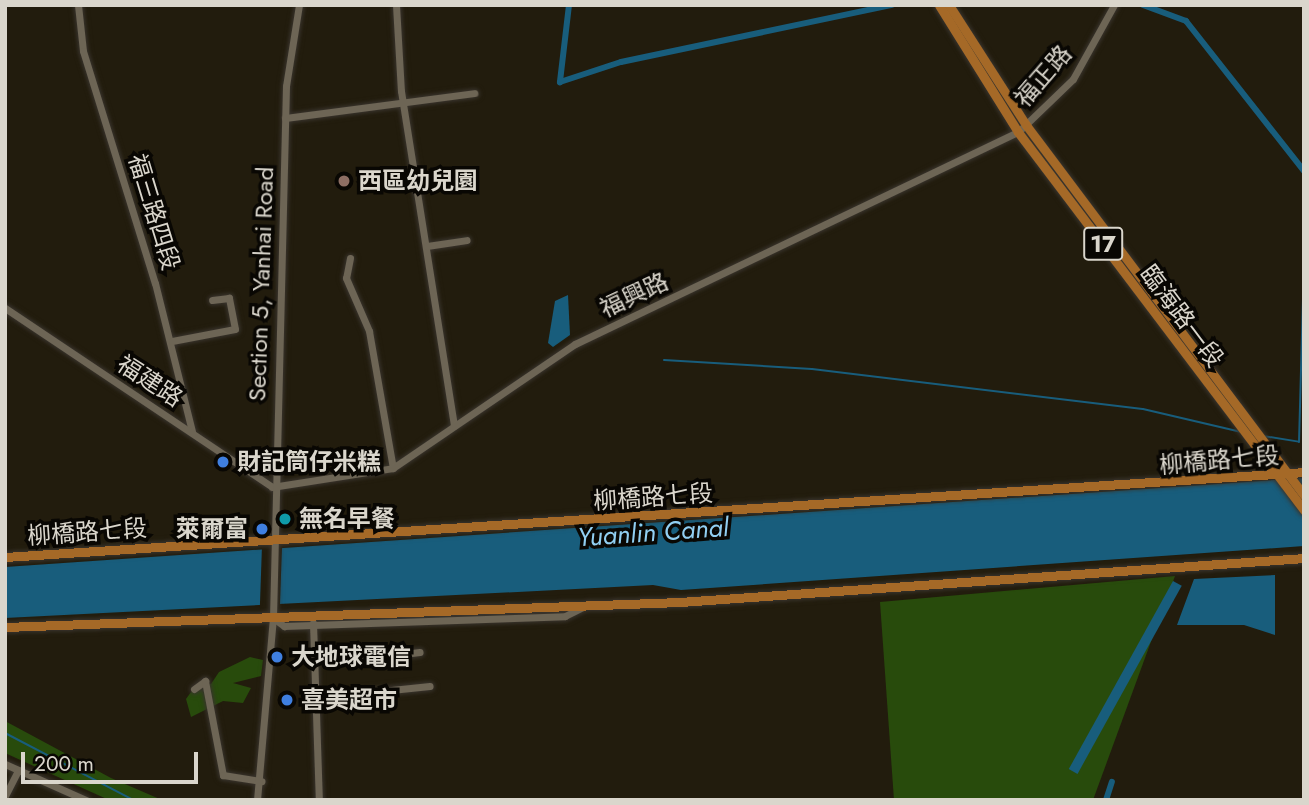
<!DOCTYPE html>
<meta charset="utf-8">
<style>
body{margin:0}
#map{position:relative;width:1309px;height:805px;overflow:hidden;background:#221c0d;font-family:Jost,"Noto Sans TC",sans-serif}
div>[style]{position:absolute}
.green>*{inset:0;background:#284b0c}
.water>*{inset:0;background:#185d7c;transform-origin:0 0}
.pier>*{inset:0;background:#221c0d;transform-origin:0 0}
.stream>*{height:2px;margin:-1px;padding:0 1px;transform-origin:1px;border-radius:1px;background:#185d7c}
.canal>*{height:6px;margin:-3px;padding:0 3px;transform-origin:3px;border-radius:3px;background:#185d7c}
.roads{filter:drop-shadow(0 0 2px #39342d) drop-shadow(0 0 2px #39342d)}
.minor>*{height:7px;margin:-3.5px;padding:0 3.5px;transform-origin:3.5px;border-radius:3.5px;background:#6d6555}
.major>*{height:9px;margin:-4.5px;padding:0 4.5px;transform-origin:4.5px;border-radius:4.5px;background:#a56927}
.dots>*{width:19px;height:19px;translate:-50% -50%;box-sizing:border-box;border:4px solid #090703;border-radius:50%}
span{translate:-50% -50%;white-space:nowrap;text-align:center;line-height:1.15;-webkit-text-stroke:7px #090703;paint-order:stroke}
.shield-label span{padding:2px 5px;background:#090703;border:2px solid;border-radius:5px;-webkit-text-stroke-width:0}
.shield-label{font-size:23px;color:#dad6cc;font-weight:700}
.street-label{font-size:24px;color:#dad6cc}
.poi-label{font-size:24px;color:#dad6cc;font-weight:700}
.left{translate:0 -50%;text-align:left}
.right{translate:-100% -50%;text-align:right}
.water-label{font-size:26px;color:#91cff2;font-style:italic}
.frame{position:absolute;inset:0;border:7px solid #dad6cc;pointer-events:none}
.scale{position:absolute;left:21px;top:752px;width:177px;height:32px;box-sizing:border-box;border:4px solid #dad6cc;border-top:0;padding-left:9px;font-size:21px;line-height:24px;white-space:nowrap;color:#dad6cc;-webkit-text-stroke:5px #090703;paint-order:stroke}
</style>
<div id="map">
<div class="green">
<div style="clip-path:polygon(1175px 576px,1093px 800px,894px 800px,880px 602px)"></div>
<div style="clip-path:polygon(250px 657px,263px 660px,261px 676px,233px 683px,251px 688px,243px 703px,223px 701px,191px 717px,186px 699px,196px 685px,211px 684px,219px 672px)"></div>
<div style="clip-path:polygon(5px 721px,111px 778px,162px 800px,109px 800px,5px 753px)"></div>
</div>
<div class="water">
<div style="clip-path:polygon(568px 295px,570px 335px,553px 347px,548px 343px,555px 301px)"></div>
<div style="clip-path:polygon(1304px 478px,1304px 546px,681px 590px,653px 585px,5px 618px,5px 567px)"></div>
<div style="clip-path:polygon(1275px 575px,1275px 635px,1244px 625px,1177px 625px,1194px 579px)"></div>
<div style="left:1173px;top:581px;width:10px;height:215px;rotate:29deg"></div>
</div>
<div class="pier">
<div style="left:282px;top:546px;width:62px;height:20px;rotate:92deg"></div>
</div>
<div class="stream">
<div style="left:664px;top:360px;width:148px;rotate:3.5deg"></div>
<div style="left:812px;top:369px;width:333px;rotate:6.9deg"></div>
<div style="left:1143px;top:409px;width:101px;rotate:13.2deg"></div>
<div style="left:1263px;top:436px;width:36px;rotate:9deg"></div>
<div style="left:1299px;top:442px;width:179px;rotate:-88.4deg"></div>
<div style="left:5px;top:733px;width:144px;rotate:27.6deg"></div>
<div style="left:1134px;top:800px;width:16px"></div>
</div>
<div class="canal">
<div style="left:569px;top:5px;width:78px;rotate:96.7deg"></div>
<div style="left:560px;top:82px;width:64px;rotate:-18.2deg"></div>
<div style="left:621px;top:62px;width:277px;rotate:-11.9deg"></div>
<div style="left:1143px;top:5px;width:46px;rotate:20.4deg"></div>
<div style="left:1186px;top:21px;width:191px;rotate:51.8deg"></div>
<div style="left:1106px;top:800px;width:19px;rotate:-72deg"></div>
</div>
<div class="roads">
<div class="minor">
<div style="left:78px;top:5px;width:46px;rotate:83.8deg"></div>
<div style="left:83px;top:51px;width:243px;rotate:72.8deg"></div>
<div style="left:155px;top:283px;width:153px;rotate:76deg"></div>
<div style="left:396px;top:5px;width:86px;rotate:86.7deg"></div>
<div style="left:401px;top:91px;width:339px;rotate:81deg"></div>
<div style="left:285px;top:118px;width:191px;rotate:-7.5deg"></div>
<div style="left:427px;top:246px;width:40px;rotate:-8.5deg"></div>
<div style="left:350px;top:258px;width:20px;rotate:101deg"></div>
<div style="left:346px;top:278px;width:58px;rotate:66.5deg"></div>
<div style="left:369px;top:331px;width:139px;rotate:80.1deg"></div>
<div style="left:5px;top:308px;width:321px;rotate:33.8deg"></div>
<div style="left:272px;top:487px;width:122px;rotate:-8.9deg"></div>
<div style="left:393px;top:468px;width:220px;rotate:-34.3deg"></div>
<div style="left:575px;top:344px;width:491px;rotate:-25.6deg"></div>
<div style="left:1018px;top:132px;width:76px;rotate:-43.9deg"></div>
<div style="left:1073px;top:79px;width:85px;rotate:-61deg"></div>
<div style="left:172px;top:341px;width:64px;rotate:-10.8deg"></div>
<div style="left:235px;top:329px;width:32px;rotate:-101deg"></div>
<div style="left:229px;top:298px;width:17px;rotate:173deg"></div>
<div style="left:273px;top:618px;width:14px;rotate:36deg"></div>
<div style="left:284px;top:626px;width:281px;rotate:-2deg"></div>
<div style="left:565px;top:616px;width:22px;rotate:-27deg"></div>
<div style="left:313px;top:623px;width:177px;rotate:88.1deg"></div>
<div style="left:363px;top:659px;width:57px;rotate:-7deg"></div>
<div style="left:194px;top:689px;width:14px;rotate:-36deg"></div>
<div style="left:205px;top:681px;width:96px;rotate:79.2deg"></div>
<div style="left:223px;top:775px;width:39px;rotate:9deg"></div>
<div style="left:353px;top:694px;width:77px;rotate:-5.9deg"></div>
<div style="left:5px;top:764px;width:89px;rotate:24deg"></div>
<div style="left:5px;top:796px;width:29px;rotate:-63deg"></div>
<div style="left:257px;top:800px;width:183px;rotate:-85deg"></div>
<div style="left:273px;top:618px;width:532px;rotate:-88.6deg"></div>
<div style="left:286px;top:86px;width:82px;rotate:-80.9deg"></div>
</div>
<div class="major">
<div style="left:939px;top:5px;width:150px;rotate:58.1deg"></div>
<div style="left:1018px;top:132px;width:474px;rotate:52.9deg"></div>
<div style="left:949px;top:5px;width:143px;rotate:57.3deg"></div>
<div style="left:1026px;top:125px;width:463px;rotate:53.1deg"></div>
<div style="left:5px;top:557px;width:1302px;rotate:-3.74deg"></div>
<div style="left:5px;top:627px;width:675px;rotate:-2.12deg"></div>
<div style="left:680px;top:602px;width:626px;rotate:-4.03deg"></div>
</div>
</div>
<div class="dots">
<div style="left:344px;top:181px;background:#8d6e63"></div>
<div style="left:223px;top:462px;background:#3f7fe0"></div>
<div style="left:285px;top:519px;background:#0f9aa8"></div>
<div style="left:262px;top:529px;background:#3f7fe0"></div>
<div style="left:277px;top:657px;background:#3f7fe0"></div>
<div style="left:287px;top:700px;background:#3f7fe0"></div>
</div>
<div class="shield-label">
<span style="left:1103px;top:244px">17</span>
</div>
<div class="street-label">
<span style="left:1043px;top:76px;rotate:-49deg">福正路</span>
<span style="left:154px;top:212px;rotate:73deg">福三路四段</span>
<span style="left:261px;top:284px;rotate:-88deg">Section 5, Yanhai Road</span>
<span style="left:634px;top:295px;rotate:-25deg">福興路</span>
<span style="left:1182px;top:316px;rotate:53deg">臨海路一段</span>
<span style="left:150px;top:381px;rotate:33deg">福建路</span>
<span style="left:1219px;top:460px;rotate:-5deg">柳橋路七段</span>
<span style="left:653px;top:497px;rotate:-4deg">柳橋路七段</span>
<span style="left:87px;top:532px;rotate:-4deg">柳橋路七段</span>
</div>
<div class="poi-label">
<span class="left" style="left:358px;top:181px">西區幼兒園</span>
<span class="left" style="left:237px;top:462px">財記筒仔米糕</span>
<span class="left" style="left:299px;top:519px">無名早餐</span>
<span class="right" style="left:248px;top:529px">萊爾富</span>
<span class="left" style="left:291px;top:657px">大地球電信</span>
<span class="left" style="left:301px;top:700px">喜美超市</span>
</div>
<div class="water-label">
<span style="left:653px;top:533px;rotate:-4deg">Yuanlin Canal</span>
</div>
<div class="frame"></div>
<div class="scale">200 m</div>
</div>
